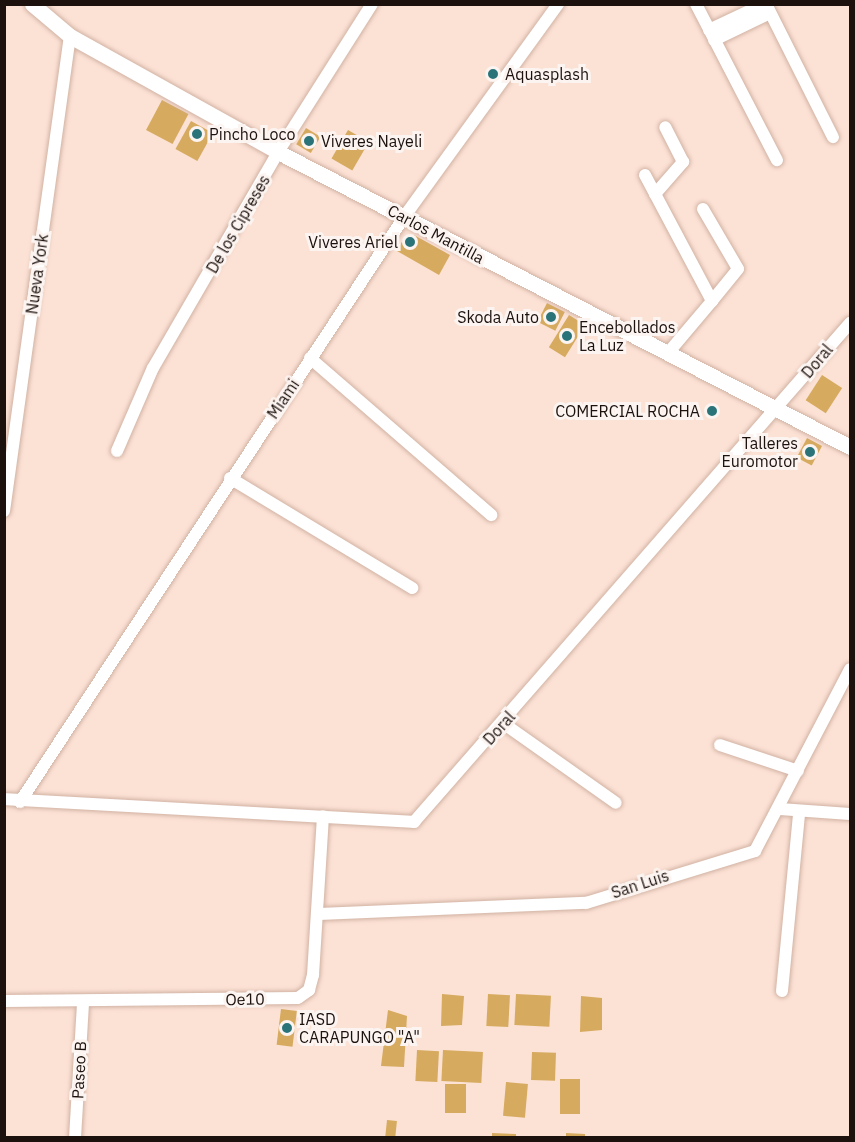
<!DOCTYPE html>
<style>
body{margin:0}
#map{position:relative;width:855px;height:1142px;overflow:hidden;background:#fce2d5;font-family:"IBM Plex Sans",sans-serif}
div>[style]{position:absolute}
.building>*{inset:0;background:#d6aa5f;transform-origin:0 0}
.roads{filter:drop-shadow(0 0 2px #d1b2a3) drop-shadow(0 0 2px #d1b2a3)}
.minor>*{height:12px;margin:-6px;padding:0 6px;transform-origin:6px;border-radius:6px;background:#fff}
.tertiary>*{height:15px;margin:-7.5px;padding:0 7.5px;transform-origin:7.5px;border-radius:7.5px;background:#fff}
.dots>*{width:16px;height:16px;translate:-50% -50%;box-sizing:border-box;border:3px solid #fbf4f1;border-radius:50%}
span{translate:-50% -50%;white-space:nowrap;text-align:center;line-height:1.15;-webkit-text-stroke:6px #fbf4f1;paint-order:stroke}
.poi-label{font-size:16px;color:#1c110c}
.left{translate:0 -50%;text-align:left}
.right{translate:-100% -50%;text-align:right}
.street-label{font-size:16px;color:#1c110c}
.frame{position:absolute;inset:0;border:6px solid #1c110c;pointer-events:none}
</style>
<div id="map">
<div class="building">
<div style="left:162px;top:100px;width:30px;height:34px;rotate:28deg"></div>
<div style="left:191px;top:121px;width:25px;height:32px;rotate:29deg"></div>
<div style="left:306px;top:128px;width:17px;height:19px;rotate:31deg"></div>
<div style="left:348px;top:130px;width:24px;height:33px;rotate:30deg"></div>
<div style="clip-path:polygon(414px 235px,450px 255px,439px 275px,397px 251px,405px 236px)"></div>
<div style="left:547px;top:303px;width:20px;height:21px;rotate:27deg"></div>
<div style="left:569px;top:315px;width:19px;height:38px;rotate:32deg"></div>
<div style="left:822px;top:375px;width:24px;height:30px;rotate:33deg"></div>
<div style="left:807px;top:438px;width:17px;height:22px;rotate:28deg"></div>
<div style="clip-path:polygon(442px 994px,464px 996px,462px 1025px,441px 1026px)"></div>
<div style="left:488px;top:994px;width:22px;height:32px;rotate:3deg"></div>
<div style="left:516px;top:994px;width:35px;height:31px;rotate:3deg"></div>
<div style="clip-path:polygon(581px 996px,602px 998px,602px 1030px,580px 1032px)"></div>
<div style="left:281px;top:1009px;width:16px;height:36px;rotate:7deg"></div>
<div style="clip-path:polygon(388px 1010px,407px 1016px,404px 1067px,381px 1066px)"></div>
<div style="left:417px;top:1050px;width:22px;height:31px;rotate:3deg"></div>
<div style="left:443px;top:1050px;width:40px;height:31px;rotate:3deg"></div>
<div style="left:532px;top:1052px;width:24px;height:28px;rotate:2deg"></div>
<div style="left:580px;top:1079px;width:35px;height:20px;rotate:90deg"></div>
<div style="left:506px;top:1082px;width:22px;height:34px;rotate:5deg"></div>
<div style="left:445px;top:1084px;width:21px;height:29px"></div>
<div style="left:387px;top:1120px;width:10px;height:18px;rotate:6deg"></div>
<div style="clip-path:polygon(492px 1133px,516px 1134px,516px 1138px,492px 1138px)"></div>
<div style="clip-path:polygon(566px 1133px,585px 1134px,585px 1138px,566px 1138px)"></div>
</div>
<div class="roads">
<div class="minor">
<div style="left:696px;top:4px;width:176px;rotate:62.6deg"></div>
<div style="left:766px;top:4px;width:149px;rotate:63.3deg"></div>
<div style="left:709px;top:30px;width:61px;rotate:-25.3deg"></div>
<div style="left:714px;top:40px;width:62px;rotate:-25.7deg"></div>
<div style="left:645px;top:175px;width:143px;rotate:62deg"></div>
<div style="left:712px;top:301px;width:68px;rotate:130.2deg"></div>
<div style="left:655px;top:194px;width:43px;rotate:-48.8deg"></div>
<div style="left:683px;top:162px;width:39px;rotate:-117deg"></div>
<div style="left:703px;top:209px;width:69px;rotate:59.7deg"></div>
<div style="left:738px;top:269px;width:41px;rotate:129.1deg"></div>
<div style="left:310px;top:358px;width:240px;rotate:40.9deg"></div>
<div style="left:117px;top:451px;width:90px;rotate:-66.6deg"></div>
<div style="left:153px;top:368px;width:250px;rotate:-59.9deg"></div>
<div style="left:278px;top:152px;width:175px;rotate:-57.6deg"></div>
<div style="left:230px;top:478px;width:213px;rotate:31.1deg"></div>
<div style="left:4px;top:511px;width:480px;rotate:-82.1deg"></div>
<div style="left:503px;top:723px;width:138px;rotate:35.3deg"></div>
<div style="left:720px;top:745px;width:82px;rotate:18.4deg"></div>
<div style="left:4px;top:799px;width:411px;rotate:3.2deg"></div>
<div style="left:414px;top:822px;width:663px;rotate:-48.85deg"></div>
<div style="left:20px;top:802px;width:700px;rotate:-56.72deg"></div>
<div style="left:404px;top:217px;width:263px;rotate:-54.1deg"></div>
<div style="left:780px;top:809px;width:70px;rotate:4.1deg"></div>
<div style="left:319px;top:914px;width:267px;rotate:-2.4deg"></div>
<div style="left:586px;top:903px;width:177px;rotate:-17.1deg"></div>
<div style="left:755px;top:851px;width:205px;rotate:-62.4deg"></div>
<div style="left:782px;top:991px;width:179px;rotate:-84.5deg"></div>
<div style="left:4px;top:1001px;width:294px;rotate:-0.6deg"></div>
<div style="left:298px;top:998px;width:14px;rotate:-36deg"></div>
<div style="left:309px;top:990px;width:16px;rotate:-75deg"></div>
<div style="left:313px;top:975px;width:159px;rotate:-86.4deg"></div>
<div style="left:75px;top:1138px;width:136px;rotate:-86.6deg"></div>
</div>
<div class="tertiary">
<div style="left:32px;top:4px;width:50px;rotate:40.1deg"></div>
<div style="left:70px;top:36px;width:238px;rotate:29.1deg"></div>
<div style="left:278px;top:152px;width:644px;rotate:27.28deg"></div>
</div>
</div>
<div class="dots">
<div style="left:493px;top:74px;background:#2a7479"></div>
<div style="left:197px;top:134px;background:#2a7479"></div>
<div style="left:309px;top:141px;background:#2a7479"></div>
<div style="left:410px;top:242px;background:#2a7479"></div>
<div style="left:551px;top:317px;background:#2a7479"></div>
<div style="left:567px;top:336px;background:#2a7479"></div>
<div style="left:712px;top:411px;background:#2a7479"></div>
<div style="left:810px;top:452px;background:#2a7479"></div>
<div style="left:287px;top:1028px;background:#2a7479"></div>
</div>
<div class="poi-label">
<span class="left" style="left:505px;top:74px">Aquasplash</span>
<span class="left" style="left:209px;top:134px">Pincho Loco</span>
<span class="left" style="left:321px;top:141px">Viveres Nayeli</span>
<span class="right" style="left:398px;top:242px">Viveres Ariel</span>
<span class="right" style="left:539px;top:317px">Skoda Auto</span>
<span class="left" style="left:579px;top:336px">Encebollados<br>La Luz</span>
<span class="right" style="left:700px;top:411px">COMERCIAL ROCHA</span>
<span class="right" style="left:798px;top:452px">Talleres<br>Euromotor</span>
<span class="left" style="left:299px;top:1028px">IASD<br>CARAPUNGO "A"</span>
</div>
<div class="street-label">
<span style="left:238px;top:224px;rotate:-60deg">De los Cipreses</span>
<span style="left:436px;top:234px;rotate:28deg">Carlos Mantilla</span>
<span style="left:37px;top:274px;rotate:-82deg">Nueva York</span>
<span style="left:817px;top:361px;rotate:-50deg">Doral</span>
<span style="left:283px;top:399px;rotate:-56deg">Miami</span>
<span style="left:499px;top:728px;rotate:-48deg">Doral</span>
<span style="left:640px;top:884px;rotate:-18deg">San Luis</span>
<span style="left:245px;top:999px;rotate:-1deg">Oe10</span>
<span style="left:79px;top:1070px;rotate:-87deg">Paseo B</span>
</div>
<div class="frame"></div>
</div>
